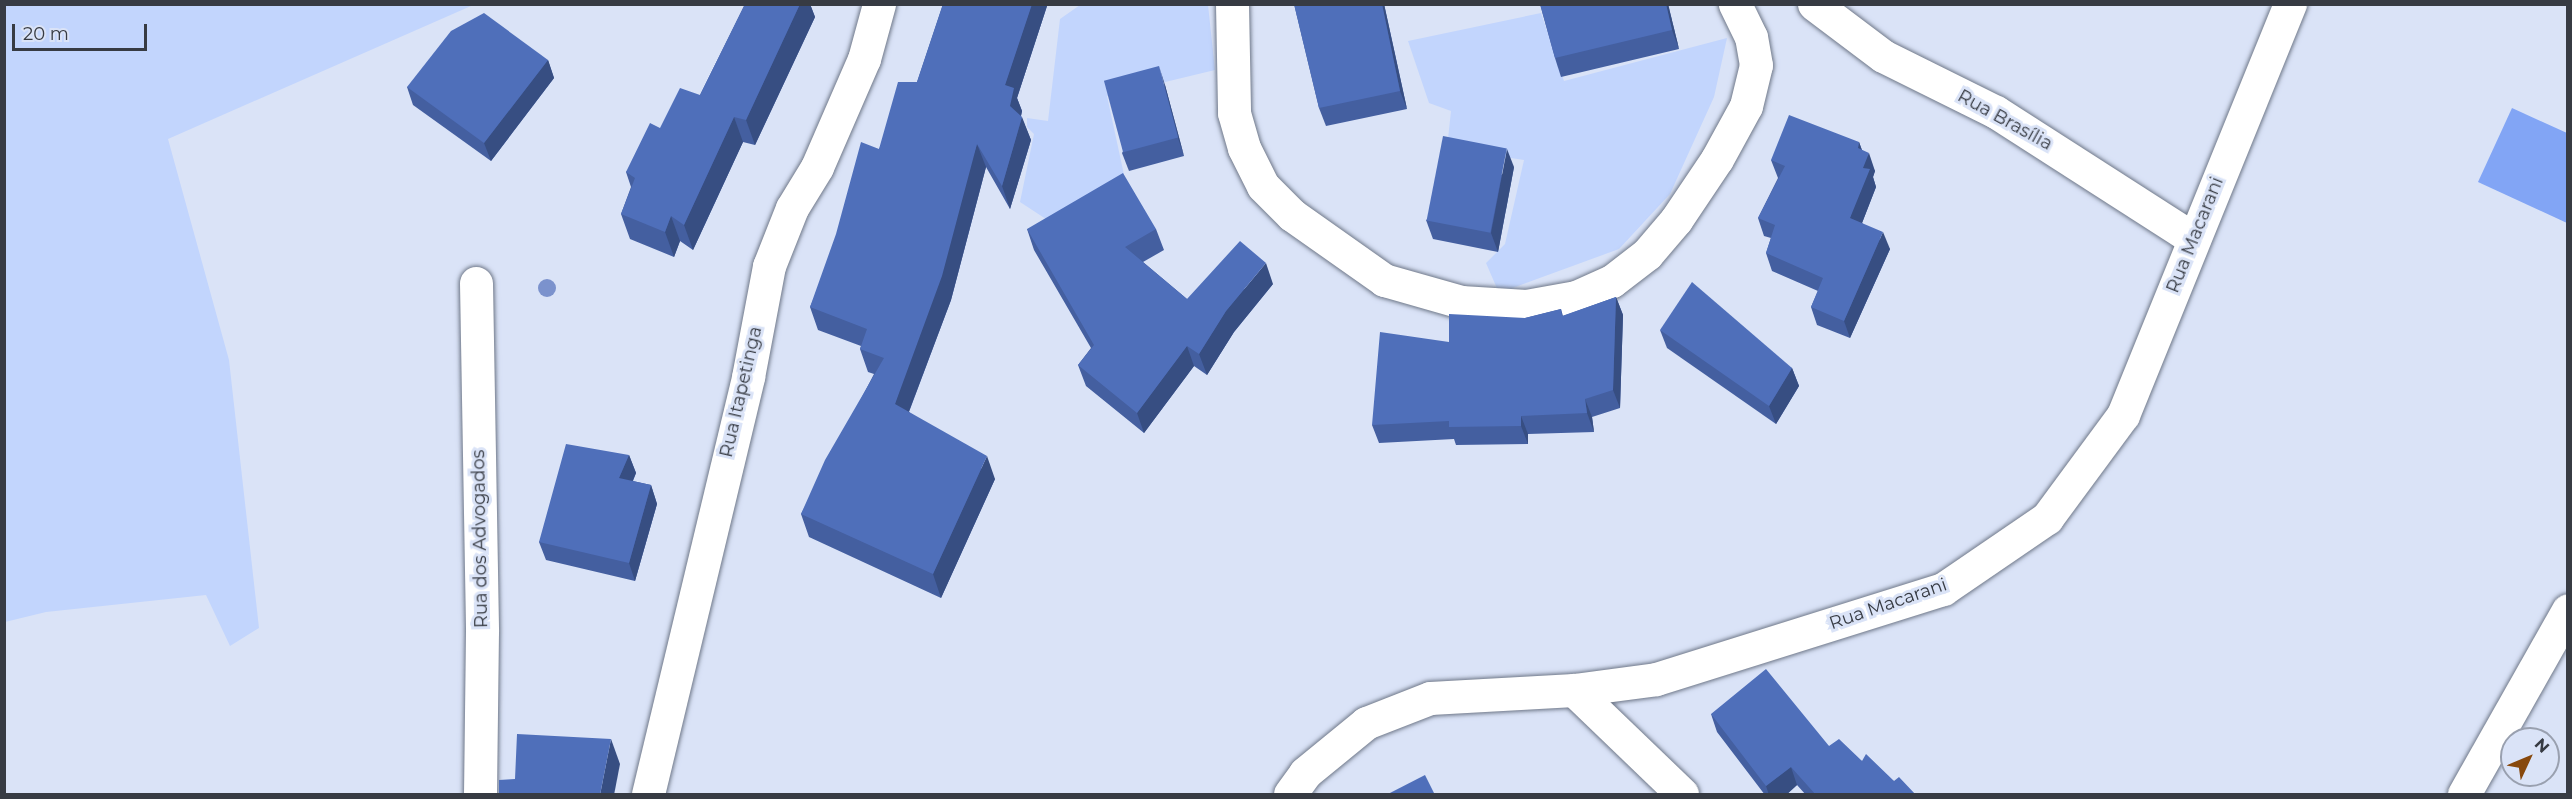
<!DOCTYPE html>
<meta charset="utf-8">
<style>
body{margin:0}
#map{position:relative;width:2572px;height:799px;overflow:hidden;background:#dae3f7;font-family:Montserrat,sans-serif}
div>[style]{position:absolute}
.green>*{inset:0;background:#c2d5fd}
.water>*{inset:0;background:#82a5f5}
.roads{filter:drop-shadow(0 0 2px #6f7889) drop-shadow(0 0 2px #6f7889)}
.minor>*{height:33px;margin:-16.5px;padding:0 16.5px;transform-origin:16.5px;border-radius:16.5px;background:#fff}
.trees>*{width:18px;height:18px;margin:-9px;border-radius:50%;background:#7b92cd}
.wall>*{inset:0;background:#445fa0}
.shaded-wall>*{inset:0;background:#374e82}
.building>*{inset:0;background:#4f6fba;transform-origin:0 0}
span{translate:-50% -50%;white-space:nowrap;text-align:center;line-height:1.15;-webkit-text-stroke:6px #dae3f7;paint-order:stroke}
.street-label{font-size:18px;color:#373b43}
.frame{position:absolute;inset:0;border:6px solid #373b43;pointer-events:none}
.north{position:absolute;left:2500px;top:727px;width:60px;height:60px;box-sizing:border-box;background:#dae3f7;border:2px solid #99a0af;border-radius:50%;rotate:46deg;font-size:16px;font-weight:700;line-height:24px;text-align:center;color:#373b43}
.north::after{content:'';display:block;margin:auto;width:21px;height:27px;background:#87480c;clip-path:polygon(50% 0,100% 100%,50% 72%,0 100%)}
.scale{position:absolute;left:12px;top:24px;width:135px;height:27px;box-sizing:border-box;border:3px solid #373b43;border-top:0;padding-left:8px;font-size:18px;line-height:21px;white-space:nowrap;color:#373b43;-webkit-text-stroke:4px #dae3f7;paint-order:stroke}
</style>
<div id="map">
<div class="green">
<div style="clip-path:polygon(5px 4px,471px 6px,168px 139px,229px 360px,259px 628px,230px 646px,206px 595px,46px 612px,5px 622px)"></div>
<div style="clip-path:polygon(1080px 5px,1208px 5px,1215px 70px,1107px 96px,1126px 184px,1049px 221px,1020px 202px,1034px 134px,1027px 127px,1027px 118px,1048px 121px,1060px 19px)"></div>
<div style="clip-path:polygon(1541px 13px,1564px 81px,1727px 38px,1714px 97px,1670px 194px,1619px 249px,1499px 293px,1486px 263px,1505px 244px,1524px 160px,1447px 148px,1451px 111px,1429px 103px,1408px 41px)"></div>
</div>
<div class="water">
<div style="clip-path:polygon(2512px 108px,2567px 133px,2567px 223px,2478px 182px)"></div>
</div>
<div class="roads">
<div class="minor">
<div style="left:1232px;top:4px;width:109px;rotate:88.9deg"></div>
<div style="left:1234px;top:113px;width:36px;rotate:74deg"></div>
<div style="left:1244px;top:148px;width:42px;rotate:63.4deg"></div>
<div style="left:1263px;top:186px;width:41px;rotate:45deg"></div>
<div style="left:1292px;top:215px;width:113px;rotate:35.2deg"></div>
<div style="left:1384px;top:280px;width:80px;rotate:15.9deg"></div>
<div style="left:1461px;top:302px;width:65px;rotate:3.5deg"></div>
<div style="left:1526px;top:306px;width:51px;rotate:-10.2deg"></div>
<div style="left:1576px;top:297px;width:39px;rotate:-24deg"></div>
<div style="left:1612px;top:281px;width:44px;rotate:-37.6deg"></div>
<div style="left:1647px;top:254px;width:45px;rotate:-49.5deg"></div>
<div style="left:1676px;top:220px;width:73px;rotate:-56.1deg"></div>
<div style="left:1717px;top:159px;width:60px;rotate:-61.3deg"></div>
<div style="left:1746px;top:106px;width:42px;rotate:-76.3deg"></div>
<div style="left:1756px;top:65px;width:28px;rotate:-100deg"></div>
<div style="left:1751px;top:37px;width:37px;rotate:-116deg"></div>
<div style="left:1814px;top:4px;width:86px;rotate:37deg"></div>
<div style="left:1883px;top:56px;width:126px;rotate:26.4deg"></div>
<div style="left:1996px;top:112px;width:235px;rotate:32.7deg"></div>
<div style="left:476px;top:283px;width:348px;rotate:89deg"></div>
<div style="left:482px;top:631px;width:163px;rotate:90.7deg"></div>
<div style="left:1574px;top:690px;width:150px;rotate:43.9deg"></div>
<div style="left:648px;top:794px;width:429px;rotate:-76.5deg"></div>
<div style="left:748px;top:377px;width:113px;rotate:-79.3deg"></div>
<div style="left:769px;top:266px;width:62px;rotate:-68.4deg"></div>
<div style="left:792px;top:208px;width:48px;rotate:-58.6deg"></div>
<div style="left:817px;top:167px;width:118px;rotate:-66.5deg"></div>
<div style="left:864px;top:59px;width:57px;rotate:-74.7deg"></div>
<div style="left:1290px;top:794px;width:26px;rotate:-54deg"></div>
<div style="left:1305px;top:773px;width:79px;rotate:-39.3deg"></div>
<div style="left:1366px;top:723px;width:69px;rotate:-21.3deg"></div>
<div style="left:1430px;top:698px;width:144px;rotate:-3.2deg"></div>
<div style="left:1574px;top:690px;width:83px;rotate:-7.6deg"></div>
<div style="left:1656px;top:679px;width:301px;rotate:-17.4deg"></div>
<div style="left:1943px;top:589px;width:126px;rotate:-34.3deg"></div>
<div style="left:2047px;top:518px;width:128px;rotate:-53.6deg"></div>
<div style="left:2123px;top:415px;width:444px;rotate:-67.9deg"></div>
<div style="left:2464px;top:794px;width:211px;rotate:-60.5deg"></div>
</div>
</div>
<div class="trees">
<div style="left:547px;top:288px"></div>
</div>
<div class="wall">
<div style="clip-path:polygon(745px 4px,810px 4px,815px 17px,755px 145px,743px 142px,693px 250px,680px 241px,674px 257px,630px 239px,621px 214px,631px 187px,626px 172px,700px 95px)"></div>
<div style="clip-path:polygon(943px 4px,1051px 4px,1047px 6px,1017px 98px,1022px 111px,1021px 116px,1031px 140px,1010px 209px,986px 167px,951px 300px,909px 412px,995px 479px,941px 598px,809px 537px,801px 514px,874px 374px,868px 372px,860px 349px,861px 346px,818px 330px,810px 307px,879px 149px,917px 82px)"></div>
<div style="clip-path:polygon(1294px 4px,1384px 4px,1407px 109px,1326px 126px,1319px 108px)"></div>
<div style="clip-path:polygon(1540px 4px,1668px 4px,1679px 49px,1561px 77px,1555px 58px)"></div>
<div style="clip-path:polygon(548px 60px,554px 78px,491px 161px,413px 105px,407px 87px)"></div>
<div style="clip-path:polygon(1165px 85px,1184px 156px,1129px 171px,1122px 153px)"></div>
<div style="clip-path:polygon(1859px 142px,1862px 150px,1875px 171px,1873px 177px,1876px 187px,1862px 223px,1890px 249px,1850px 338px,1817px 325px,1811px 307px,1818px 291px,1772px 271px,1766px 253px,1771px 238px,1764px 236px,1758px 218px,1778px 178px,1771px 160px)"></div>
<div style="clip-path:polygon(1514px 167px,1498px 252px,1433px 239px,1426px 220px)"></div>
<div style="clip-path:polygon(1027px 229px,1156px 229px,1164px 250px,1143px 262px,1187px 299px,1273px 284px,1234px 332px,1207px 375px,1194px 366px,1144px 433px,1086px 386px,1078px 365px,1091px 348px,1034px 250px)"></div>
<div style="clip-path:polygon(1616px 297px,1623px 315px,1620px 408px,1592px 417px,1594px 432px,1528px 434px,1528px 444px,1456px 445px,1454px 439px,1379px 443px,1372px 425px,1449px 342px,1525px 318px,1561px 309px,1563px 316px)"></div>
<div style="clip-path:polygon(1660px 330px,1792px 368px,1799px 386px,1776px 424px,1667px 348px)"></div>
<div style="clip-path:polygon(629px 455px,636px 473px,633px 481px,651px 485px,657px 504px,635px 581px,546px 560px,539px 542px)"></div>
<div style="clip-path:polygon(1711px 714px,1829px 746px,1862px 761px,1916px 795px,1806px 795px,1797px 785px,1786px 795px,1765px 795px,1717px 732px)"></div>
</div>
<div class="shaded-wall">
<div style="clip-path:polygon(800px 4px,810px 4px,815px 17px,755px 145px,746px 120px)"></div>
<div style="clip-path:polygon(1032px 4px,1047px 4px,1047px 6px,1017px 98px,1022px 111px,1018px 130px,1010px 106px,1005px 85px)"></div>
<div style="clip-path:polygon(1382px 4px,1384px 4px,1407px 109px,1400px 91px)"></div>
<div style="clip-path:polygon(1666px 4px,1668px 4px,1679px 49px,1672px 30px)"></div>
<div style="clip-path:polygon(548px 60px,554px 78px,491px 161px,484px 143px)"></div>
<div style="clip-path:polygon(1159px 66px,1165px 85px,1184px 156px,1178px 138px)"></div>
<div style="clip-path:polygon(734px 117px,743px 142px,693px 250px,684px 225px)"></div>
<div style="clip-path:polygon(1022px 117px,1031px 140px,1010px 209px,1002px 186px)"></div>
<div style="clip-path:polygon(1859px 142px,1865px 159px,1869px 153px,1875px 171px,1873px 177px,1876px 187px,1857px 236px,1850px 218px,1863px 168px,1858px 148px)"></div>
<div style="clip-path:polygon(977px 144px,986px 167px,951px 300px,903px 427px,895px 404px)"></div>
<div style="clip-path:polygon(1507px 149px,1514px 167px,1498px 252px,1491px 233px)"></div>
<div style="clip-path:polygon(671px 216px,680px 241px,674px 257px,665px 232px)"></div>
<div style="clip-path:polygon(1883px 232px,1890px 249px,1850px 338px,1844px 321px)"></div>
<div style="clip-path:polygon(1266px 263px,1273px 284px,1234px 332px,1207px 375px,1199px 354px,1226px 311px)"></div>
<div style="clip-path:polygon(1616px 297px,1623px 315px,1620px 408px,1613px 390px)"></div>
<div style="clip-path:polygon(1187px 346px,1194px 366px,1144px 433px,1137px 413px)"></div>
<div style="clip-path:polygon(1792px 368px,1799px 386px,1776px 424px,1769px 406px)"></div>
<div style="clip-path:polygon(1585px 399px,1592px 417px,1594px 432px,1587px 413px)"></div>
<div style="clip-path:polygon(1521px 416px,1528px 434px,1528px 444px,1521px 426px)"></div>
<div style="clip-path:polygon(629px 455px,636px 473px,626px 496px,619px 478px)"></div>
<div style="clip-path:polygon(987px 456px,995px 479px,941px 598px,933px 574px)"></div>
<div style="clip-path:polygon(651px 485px,657px 504px,635px 581px,629px 563px)"></div>
<div style="clip-path:polygon(611px 739px,620px 764px,614px 795px,600px 795px)"></div>
<div style="clip-path:polygon(1791px 767px,1797px 785px,1786px 795px,1769px 795px,1766px 786px)"></div>
</div>
<div class="building">
<div style="clip-path:polygon(745px 4px,800px 4px,746px 120px,734px 117px,684px 225px,671px 216px,665px 232px,621px 214px,635px 178px,626px 172px,650px 123px,660px 128px,680px 88px,700px 95px)"></div>
<div style="clip-path:polygon(943px 4px,1032px 4px,1005px 85px,1014px 88px,1010px 106px,1022px 117px,1002px 186px,977px 144px,942px 276px,895px 404px,987px 456px,933px 574px,801px 514px,825px 460px,884px 358px,860px 349px,867px 329px,810px 307px,836px 234px,861px 142px,879px 149px,898px 82px,917px 82px)"></div>
<div style="clip-path:polygon(1294px 4px,1382px 4px,1400px 91px,1319px 108px)"></div>
<div style="clip-path:polygon(1540px 4px,1666px 4px,1672px 30px,1555px 58px)"></div>
<div style="clip-path:polygon(484px 13px,548px 60px,484px 143px,407px 87px,451px 31px)"></div>
<div style="left:1159px;top:66px;width:74px;height:57px;rotate:75deg"></div>
<div style="clip-path:polygon(1789px 115px,1859px 142px,1858px 148px,1869px 153px,1863px 168px,1870px 169px,1850px 218px,1883px 232px,1844px 321px,1811px 307px,1823px 278px,1766px 253px,1775px 225px,1758px 218px,1785px 166px,1771px 160px)"></div>
<div style="left:1443px;top:136px;width:65px;height:86px;rotate:11deg"></div>
<div style="clip-path:polygon(1123px 173px,1156px 229px,1125px 247px,1187px 299px,1240px 241px,1266px 263px,1226px 311px,1199px 354px,1187px 346px,1137px 413px,1078px 365px,1094px 345px,1027px 229px)"></div>
<div style="clip-path:polygon(1692px 282px,1792px 368px,1769px 406px,1660px 330px)"></div>
<div style="clip-path:polygon(1616px 297px,1613px 390px,1585px 399px,1587px 413px,1521px 416px,1521px 426px,1449px 427px,1449px 421px,1372px 425px,1380px 332px,1449px 342px,1449px 314px,1525px 318px,1561px 309px,1562px 316px)"></div>
<div style="clip-path:polygon(566px 444px,629px 455px,619px 478px,651px 485px,629px 563px,539px 542px)"></div>
<div style="clip-path:polygon(1766px 669px,1829px 746px,1839px 739px,1862px 761px,1866px 754px,1894px 781px,1899px 777px,1916px 795px,1816px 795px,1791px 767px,1766px 786px,1711px 714px)"></div>
<div style="clip-path:polygon(517px 734px,611px 739px,600px 795px,499px 795px,499px 780px,515px 779px)"></div>
<div style="clip-path:polygon(1425px 775px,1435px 795px,1386px 795px)"></div>
</div>
<div class="street-label">
<span style="left:2005px;top:120px;rotate:29deg">Rua Brasília</span>
<span style="left:2195px;top:235px;rotate:-68deg">Rua Macarani</span>
<span style="left:741px;top:392px;rotate:-77deg">Rua Itapetinga</span>
<span style="left:480px;top:539px;rotate:-91deg">Rua dos Advogados</span>
<span style="left:1888px;top:604px;rotate:-19deg">Rua Macarani</span>
</div>
<div class="frame"></div>
<div class="north">N</div>
<div class="scale">20 m</div>
</div>
